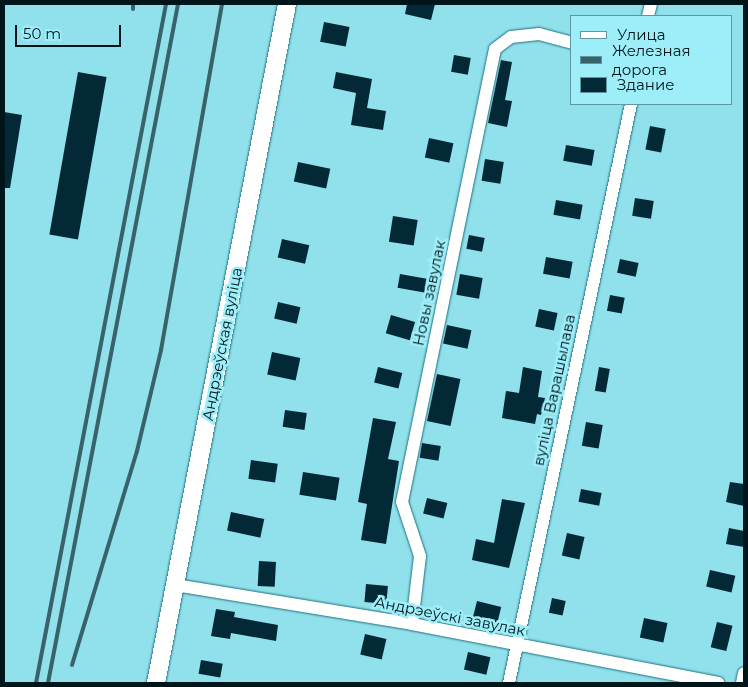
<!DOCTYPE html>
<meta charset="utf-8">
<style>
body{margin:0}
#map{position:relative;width:748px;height:687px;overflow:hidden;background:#91e1ec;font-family:Montserrat,sans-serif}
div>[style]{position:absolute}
.building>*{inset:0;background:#032937;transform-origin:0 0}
.roads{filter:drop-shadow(0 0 1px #1b727d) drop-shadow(0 0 1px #1b727d)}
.minor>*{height:12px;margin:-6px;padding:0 6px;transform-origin:6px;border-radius:6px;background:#fff}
.secondary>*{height:18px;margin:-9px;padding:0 9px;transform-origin:9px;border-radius:9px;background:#fff}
.rail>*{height:4px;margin:-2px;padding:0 2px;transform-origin:2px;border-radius:2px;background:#38636a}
span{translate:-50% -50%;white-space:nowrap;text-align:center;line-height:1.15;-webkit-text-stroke:5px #9eeefa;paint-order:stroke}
.street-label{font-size:15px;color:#001519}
.frame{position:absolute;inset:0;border:5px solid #001519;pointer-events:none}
.legend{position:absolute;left:570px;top:15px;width:162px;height:90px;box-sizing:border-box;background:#9eeefa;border:1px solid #5f97a0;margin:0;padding:6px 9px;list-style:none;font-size:15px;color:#001519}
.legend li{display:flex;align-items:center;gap:10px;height:25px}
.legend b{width:25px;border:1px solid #5f97a0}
.scale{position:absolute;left:15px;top:25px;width:106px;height:22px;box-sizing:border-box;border:2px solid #001519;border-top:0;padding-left:6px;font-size:15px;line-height:18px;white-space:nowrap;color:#001519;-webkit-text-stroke:4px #9eeefa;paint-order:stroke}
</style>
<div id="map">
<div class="building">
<div style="clip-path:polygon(407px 4px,435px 4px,431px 20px,405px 14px)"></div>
<div style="left:324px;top:22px;width:26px;height:20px;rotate:11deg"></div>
<div style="left:454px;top:55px;width:17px;height:17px;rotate:10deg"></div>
<div style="clip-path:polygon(501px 60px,512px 62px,505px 100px,512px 101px,507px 127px,488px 123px)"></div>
<div style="left:78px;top:72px;width:29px;height:165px;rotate:10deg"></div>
<div style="clip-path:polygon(336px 72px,372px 79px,367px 108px,386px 111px,383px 130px,351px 125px,356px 93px,333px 88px)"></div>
<div style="clip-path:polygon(4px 112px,22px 115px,10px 188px,4px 188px)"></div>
<div style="left:650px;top:126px;width:16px;height:24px;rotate:11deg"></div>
<div style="left:429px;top:138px;width:25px;height:20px;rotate:12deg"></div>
<div style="left:566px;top:145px;width:29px;height:16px;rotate:10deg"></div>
<div style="left:485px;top:159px;width:19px;height:22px;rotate:9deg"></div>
<div style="left:298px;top:162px;width:33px;height:20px;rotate:12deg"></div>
<div style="left:635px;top:198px;width:19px;height:18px;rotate:9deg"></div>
<div style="left:556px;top:200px;width:27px;height:15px;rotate:10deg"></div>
<div style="left:393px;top:216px;width:25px;height:26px;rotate:9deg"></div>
<div style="left:469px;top:235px;width:16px;height:14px;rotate:11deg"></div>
<div style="left:282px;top:239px;width:28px;height:19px;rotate:13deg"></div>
<div style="left:546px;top:257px;width:27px;height:17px;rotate:10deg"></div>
<div style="left:620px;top:259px;width:19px;height:14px;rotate:12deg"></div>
<div style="left:400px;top:274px;width:27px;height:14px;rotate:10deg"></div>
<div style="left:460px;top:274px;width:23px;height:21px;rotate:10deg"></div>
<div style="left:610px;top:295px;width:15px;height:16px;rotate:11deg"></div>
<div style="left:278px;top:302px;width:23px;height:17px;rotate:13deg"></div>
<div style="left:539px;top:309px;width:19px;height:18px;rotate:12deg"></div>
<div style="left:391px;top:315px;width:25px;height:19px;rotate:16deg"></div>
<div style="left:447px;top:325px;width:25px;height:19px;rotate:12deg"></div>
<div style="left:272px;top:352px;width:29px;height:23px;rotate:12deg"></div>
<div style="left:378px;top:367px;width:25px;height:16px;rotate:14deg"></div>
<div style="clip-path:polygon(523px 367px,542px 371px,538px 397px,545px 398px,541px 415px,537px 414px,535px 424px,502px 418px,506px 391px,519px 393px)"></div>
<div style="left:599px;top:367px;width:11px;height:24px;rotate:10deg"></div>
<div style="left:437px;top:374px;width:24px;height:48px;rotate:12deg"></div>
<div style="left:285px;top:410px;width:22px;height:17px;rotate:8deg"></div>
<div style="clip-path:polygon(373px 418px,396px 422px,388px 459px,399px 461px,386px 544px,361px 540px,367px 504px,358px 502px)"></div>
<div style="left:586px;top:422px;width:17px;height:24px;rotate:10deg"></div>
<div style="left:422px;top:443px;width:19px;height:15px;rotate:9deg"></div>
<div style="left:251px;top:460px;width:27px;height:19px;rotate:8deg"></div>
<div style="left:303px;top:472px;width:37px;height:23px;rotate:9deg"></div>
<div style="clip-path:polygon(730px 482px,744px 484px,744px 506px,726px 502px)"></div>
<div style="left:581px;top:489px;width:21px;height:13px;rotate:11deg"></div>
<div style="left:427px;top:498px;width:21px;height:16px;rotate:14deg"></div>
<div style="clip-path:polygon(502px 499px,525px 503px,509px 568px,472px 560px,476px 539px,494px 543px)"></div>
<div style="left:231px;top:512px;width:34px;height:19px;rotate:12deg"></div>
<div style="clip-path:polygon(729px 528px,744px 531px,744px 547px,726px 544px)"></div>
<div style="left:567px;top:533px;width:18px;height:23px;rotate:13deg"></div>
<div style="left:259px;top:561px;width:17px;height:25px;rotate:3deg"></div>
<div style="left:710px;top:570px;width:26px;height:17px;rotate:13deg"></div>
<div style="left:366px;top:584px;width:22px;height:18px;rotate:5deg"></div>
<div style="left:552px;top:598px;width:14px;height:15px;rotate:12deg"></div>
<div style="left:477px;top:601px;width:25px;height:21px;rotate:14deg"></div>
<div style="clip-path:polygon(216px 609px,235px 612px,234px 617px,278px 625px,276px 641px,231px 633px,230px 639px,211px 636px)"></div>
<div style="left:644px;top:618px;width:24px;height:20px;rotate:12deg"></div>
<div style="left:717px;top:622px;width:16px;height:26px;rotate:14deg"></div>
<div style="left:365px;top:634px;width:22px;height:21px;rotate:13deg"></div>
<div style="left:468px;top:652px;width:23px;height:18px;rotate:13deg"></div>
<div style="left:201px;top:660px;width:22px;height:14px;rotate:10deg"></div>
</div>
<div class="roads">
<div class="minor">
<div style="left:648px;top:16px;width:12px;rotate:-76deg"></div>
<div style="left:175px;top:585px;width:240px;rotate:9.3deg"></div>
<div style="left:412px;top:624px;width:312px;rotate:10.9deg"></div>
<div style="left:412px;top:624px;width:68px;rotate:-83.3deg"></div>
<div style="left:420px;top:556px;width:57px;rotate:-108.4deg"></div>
<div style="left:402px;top:502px;width:462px;rotate:-78.4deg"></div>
<div style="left:495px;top:49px;width:20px;rotate:-37deg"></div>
<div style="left:511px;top:37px;width:28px;rotate:-6deg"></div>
<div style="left:539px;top:34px;width:34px;rotate:15deg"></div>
<div style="left:509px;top:683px;width:592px;rotate:-78.1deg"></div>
<div style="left:742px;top:683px;width:10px;rotate:-79deg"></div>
</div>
<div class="secondary">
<div style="left:156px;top:683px;width:692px;rotate:-79.08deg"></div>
</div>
</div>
<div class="rail">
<div style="left:133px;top:9px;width:5px;rotate:-90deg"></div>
<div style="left:72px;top:665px;width:224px;rotate:-73.1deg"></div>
<div style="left:137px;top:451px;width:104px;rotate:-76.6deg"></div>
<div style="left:161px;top:350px;width:351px;rotate:-80deg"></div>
<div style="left:36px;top:683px;width:691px;rotate:-79.16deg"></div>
<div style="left:48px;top:683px;width:691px;rotate:-79.16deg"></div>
</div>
<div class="street-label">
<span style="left:429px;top:293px;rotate:-78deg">Новы завулак</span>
<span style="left:222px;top:344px;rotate:-79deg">Андрэеўская вуліца</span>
<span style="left:554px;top:390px;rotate:-78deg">вуліца Варашылава</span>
<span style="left:450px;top:616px;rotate:11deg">Андрэеўскі завулак</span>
</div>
<div class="frame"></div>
<ul class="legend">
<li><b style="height:6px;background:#fff"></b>Улица</li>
<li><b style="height:6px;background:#38636a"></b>Железная дорога</li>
<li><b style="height:14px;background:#032937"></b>Здание</li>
</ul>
<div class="scale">50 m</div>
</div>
